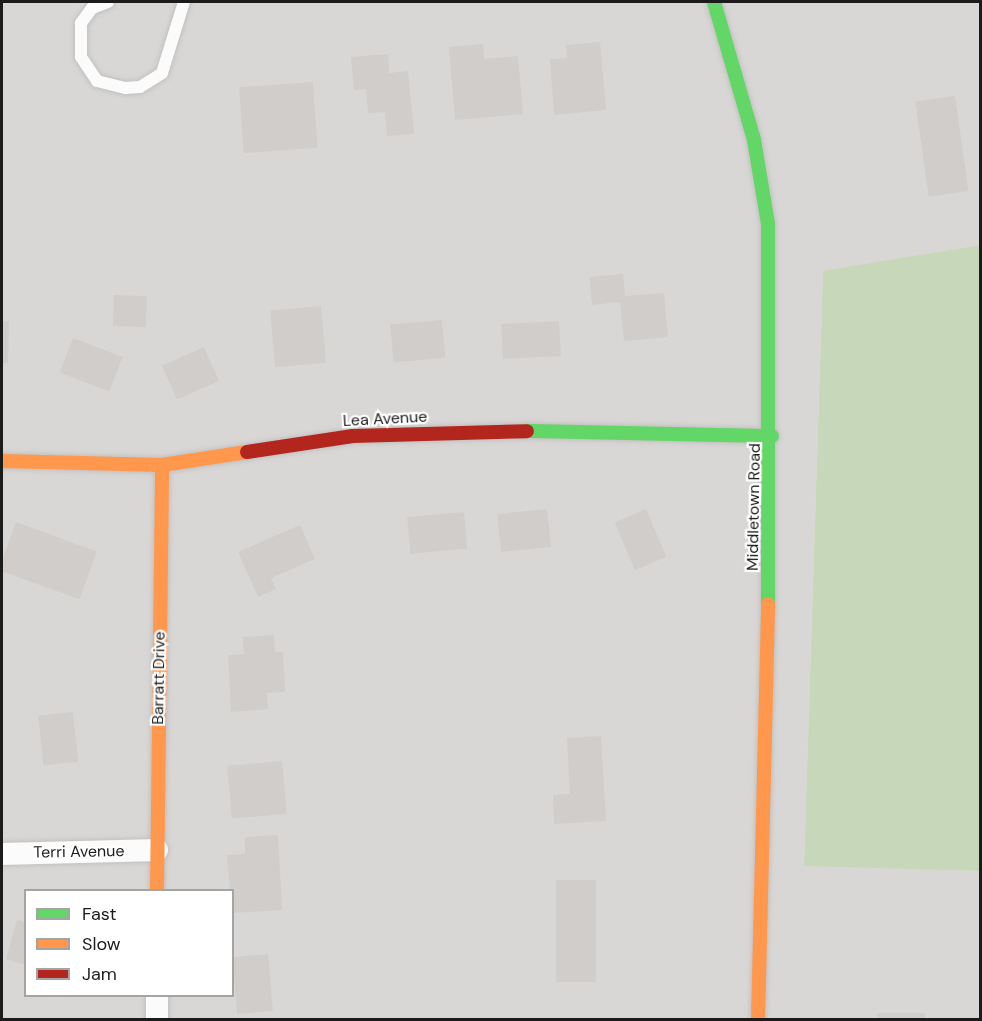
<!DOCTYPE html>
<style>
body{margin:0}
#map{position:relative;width:982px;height:1021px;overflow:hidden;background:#eae7e4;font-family:"DM Sans",sans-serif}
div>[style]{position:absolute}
.residential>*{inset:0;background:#d9d7d5}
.forest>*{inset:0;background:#c6d8b9}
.building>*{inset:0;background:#d0cdcb;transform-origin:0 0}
.roads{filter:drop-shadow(0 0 2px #c2c1c0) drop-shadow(0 0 2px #c2c1c0)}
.lane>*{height:12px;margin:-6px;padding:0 6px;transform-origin:6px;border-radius:6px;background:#fcfbfb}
.street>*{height:22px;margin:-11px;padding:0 11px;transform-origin:11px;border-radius:11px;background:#fcfbfb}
.fast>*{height:14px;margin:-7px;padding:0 7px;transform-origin:7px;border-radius:7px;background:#63d668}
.slow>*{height:14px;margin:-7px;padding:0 7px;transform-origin:7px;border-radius:7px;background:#ff974d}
.jam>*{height:14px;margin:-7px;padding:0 7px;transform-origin:7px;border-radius:7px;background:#b3261e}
span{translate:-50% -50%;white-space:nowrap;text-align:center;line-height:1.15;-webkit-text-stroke:4.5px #fff;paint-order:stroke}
.street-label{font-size:16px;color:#1b1b1b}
.frame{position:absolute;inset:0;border:3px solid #1b1b1b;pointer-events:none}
.legend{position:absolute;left:24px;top:889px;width:210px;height:108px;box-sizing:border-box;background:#fff;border:2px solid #a4a4a4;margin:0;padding:8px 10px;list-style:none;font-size:18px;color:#1b1b1b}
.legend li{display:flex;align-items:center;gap:12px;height:30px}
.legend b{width:30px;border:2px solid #a4a4a4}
</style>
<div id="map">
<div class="residential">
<div style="clip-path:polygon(evenodd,2px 2px,980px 2px,980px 245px,823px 272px,804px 865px,980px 871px,980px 1019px,2px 1020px,2px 2px,26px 890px,232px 890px,232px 996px,26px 996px,26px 890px)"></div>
</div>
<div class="forest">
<div style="clip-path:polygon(980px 245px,980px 871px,804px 866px,823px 271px)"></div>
</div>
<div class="building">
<div style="clip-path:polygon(600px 42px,606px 110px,554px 115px,550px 59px,567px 58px,566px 45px)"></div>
<div style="clip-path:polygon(483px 44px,484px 59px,518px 56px,523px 114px,455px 120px,449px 47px)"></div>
<div style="clip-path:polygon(388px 54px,389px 73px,408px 71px,414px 134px,387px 136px,385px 112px,368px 113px,366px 89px,354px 90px,351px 57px)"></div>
<div style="left:313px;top:82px;width:66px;height:74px;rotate:86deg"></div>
<div style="left:955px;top:96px;width:96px;height:40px;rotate:82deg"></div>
<div style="clip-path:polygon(623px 274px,625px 296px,664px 293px,668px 337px,624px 341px,620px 302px,592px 305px,589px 277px)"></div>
<div style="left:114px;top:295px;width:33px;height:31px;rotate:2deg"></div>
<div style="left:321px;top:306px;width:57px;height:51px;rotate:85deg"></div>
<div style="left:442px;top:320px;width:38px;height:52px;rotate:85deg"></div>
<div style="clip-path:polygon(2px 321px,9px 321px,8px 363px,2px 363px)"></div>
<div style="left:559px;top:321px;width:35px;height:58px;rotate:87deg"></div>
<div style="left:73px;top:338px;width:53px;height:37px;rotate:21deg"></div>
<div style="left:204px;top:347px;width:37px;height:46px;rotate:66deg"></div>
<div style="left:547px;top:509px;width:38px;height:50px;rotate:84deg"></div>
<div style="left:646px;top:509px;width:52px;height:34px;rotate:67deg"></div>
<div style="left:464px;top:512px;width:37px;height:57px;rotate:85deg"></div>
<div style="left:16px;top:522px;width:86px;height:51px;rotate:20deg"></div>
<div style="clip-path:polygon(300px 525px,315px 559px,271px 578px,276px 589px,258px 597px,238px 552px)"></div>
<div style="clip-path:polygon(274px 635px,275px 652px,283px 652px,285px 692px,267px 693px,268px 709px,231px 712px,228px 655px,244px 654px,243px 637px)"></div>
<div style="left:73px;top:712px;width:50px;height:35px;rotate:84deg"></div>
<div style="clip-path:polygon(601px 736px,606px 821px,554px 824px,553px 795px,570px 794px,567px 738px)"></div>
<div style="left:282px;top:761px;width:53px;height:55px;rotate:85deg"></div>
<div style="clip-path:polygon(278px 835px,282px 910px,232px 913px,227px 855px,245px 854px,245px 837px)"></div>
<div style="left:556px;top:880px;width:40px;height:102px"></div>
<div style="clip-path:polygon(17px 920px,26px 922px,26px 965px,6px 959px)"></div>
<div style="left:268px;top:954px;width:57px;height:36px;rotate:85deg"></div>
<div style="left:877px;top:1013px;width:48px;height:7px"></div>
</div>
<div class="roads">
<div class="lane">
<div style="left:108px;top:2px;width:17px;rotate:159deg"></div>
<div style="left:92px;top:8px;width:19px;rotate:126deg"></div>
<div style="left:81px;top:23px;width:34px;rotate:90deg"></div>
<div style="left:81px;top:57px;width:29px;rotate:56deg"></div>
<div style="left:97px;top:81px;width:29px;rotate:14deg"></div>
<div style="left:125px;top:88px;width:15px;rotate:-4deg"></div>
<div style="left:140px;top:87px;width:26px;rotate:-32deg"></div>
<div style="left:162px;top:73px;width:74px;rotate:-72.8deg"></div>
</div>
<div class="street">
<div style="left:2px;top:854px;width:155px;rotate:-1.5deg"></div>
<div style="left:157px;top:996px;width:24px;rotate:90deg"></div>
</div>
<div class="fast">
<div style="left:714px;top:2px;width:144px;rotate:73.8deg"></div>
<div style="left:754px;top:140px;width:85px;rotate:80.5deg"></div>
<div style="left:768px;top:224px;width:380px;rotate:90deg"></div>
<div style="left:527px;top:431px;width:245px;rotate:1.2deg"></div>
</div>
<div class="slow">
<div style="left:2px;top:461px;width:160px;rotate:1.4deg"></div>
<div style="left:162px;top:465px;width:86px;rotate:-8.7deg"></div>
<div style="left:157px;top:890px;width:425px;rotate:-89.3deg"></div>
<div style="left:758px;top:1020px;width:416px;rotate:-88.6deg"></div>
</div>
<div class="jam">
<div style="left:247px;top:452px;width:107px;rotate:-8.6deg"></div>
<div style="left:353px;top:436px;width:174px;rotate:-1.6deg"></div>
</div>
</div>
<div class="street-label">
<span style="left:385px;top:419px;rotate:-3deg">Lea Avenue</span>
<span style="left:754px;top:507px;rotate:-89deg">Middletown Road</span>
<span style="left:159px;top:678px;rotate:-89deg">Barratt Drive</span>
<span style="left:79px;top:852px;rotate:-1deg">Terri Avenue</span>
</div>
<div class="frame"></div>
<ul class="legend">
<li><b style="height:8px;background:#63d668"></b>Fast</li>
<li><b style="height:8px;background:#ff974d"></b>Slow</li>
<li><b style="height:8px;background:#b3261e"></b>Jam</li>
</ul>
</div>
